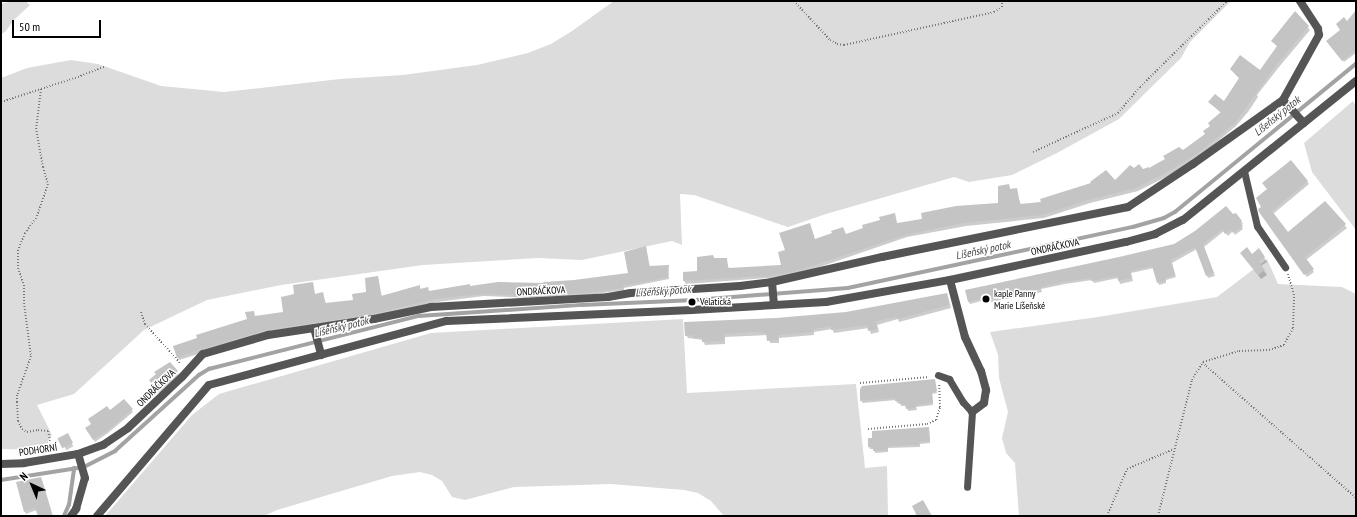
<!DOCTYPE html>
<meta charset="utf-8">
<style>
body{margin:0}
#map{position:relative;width:1357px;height:517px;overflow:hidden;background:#fff;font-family:"PT Sans Narrow",sans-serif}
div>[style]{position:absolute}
.green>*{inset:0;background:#dcdcdc}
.shadow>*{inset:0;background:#0003;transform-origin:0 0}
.stream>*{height:3.5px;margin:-1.75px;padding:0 1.75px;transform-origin:1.75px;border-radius:1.75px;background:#a3a3a3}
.building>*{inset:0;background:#c4c4c4;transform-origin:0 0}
.path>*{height:2px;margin-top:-1px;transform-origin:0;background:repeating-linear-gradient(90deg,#777 0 1px,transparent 0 3px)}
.service>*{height:7px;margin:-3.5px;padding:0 3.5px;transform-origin:3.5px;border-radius:3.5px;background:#555}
.minor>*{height:8px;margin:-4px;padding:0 4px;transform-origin:4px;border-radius:4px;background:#555}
.dots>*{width:11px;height:11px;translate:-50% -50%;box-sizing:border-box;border:2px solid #fff;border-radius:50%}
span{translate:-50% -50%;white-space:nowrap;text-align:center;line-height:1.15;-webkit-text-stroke:3px #fff;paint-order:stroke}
.street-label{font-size:10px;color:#000}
.poi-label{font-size:10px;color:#000}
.left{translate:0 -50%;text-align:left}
.water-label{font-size:11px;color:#444;font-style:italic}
.frame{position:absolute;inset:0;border:2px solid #000;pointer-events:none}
.north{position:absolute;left:12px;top:465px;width:40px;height:40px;-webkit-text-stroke:3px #fff;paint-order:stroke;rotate:316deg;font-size:11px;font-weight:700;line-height:16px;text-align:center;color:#000}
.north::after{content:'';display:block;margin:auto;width:14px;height:18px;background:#000;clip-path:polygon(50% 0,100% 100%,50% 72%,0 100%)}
.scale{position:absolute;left:12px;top:20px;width:89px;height:18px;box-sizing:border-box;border:2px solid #000;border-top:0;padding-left:5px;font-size:12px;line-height:14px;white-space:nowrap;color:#000;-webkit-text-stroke:3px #fff;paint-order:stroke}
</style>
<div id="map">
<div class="green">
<div style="clip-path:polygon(12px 1px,25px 1px,30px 5px,15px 19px,5px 32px,1px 34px,1px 4px)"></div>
<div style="clip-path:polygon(614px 1px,1231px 1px,1190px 42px,1181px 58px,1119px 119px,1057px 153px,1012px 175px,969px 182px,954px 177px,826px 214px,788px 227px,694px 195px,680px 194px,682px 245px,672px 241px,582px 260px,538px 258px,423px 265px,281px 285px,207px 300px,144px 330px,74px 394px,37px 405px,52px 435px,42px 450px,1px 449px,1px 78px,27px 68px,71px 60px,98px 64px,161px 86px,224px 92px,340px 79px,403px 75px,477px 65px,528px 53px,551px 44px,572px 31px)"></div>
<div style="clip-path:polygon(1353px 101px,1356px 106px,1356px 230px,1312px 172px,1304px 143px)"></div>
<div style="clip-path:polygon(1267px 259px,1278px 284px,1342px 287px,1356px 294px,1356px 516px,1019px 516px,1015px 463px,1006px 453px,1002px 438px,1008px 412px,999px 378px,998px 355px,990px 332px,1098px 317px,1217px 297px)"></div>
<div style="clip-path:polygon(683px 319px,687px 393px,856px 384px,865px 468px,887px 466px,888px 516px,724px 516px,711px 501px,698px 493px,684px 490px,611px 484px,514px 487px,465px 500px,452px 497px,442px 481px,432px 475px,420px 472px,392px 476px,277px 510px,264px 516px,105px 516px,192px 415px,219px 394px,431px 333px)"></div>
</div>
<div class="shadow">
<div style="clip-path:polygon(1356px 12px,1356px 53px,1344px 62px,1329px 43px)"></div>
<div style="clip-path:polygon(1295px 13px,1310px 30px,1279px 67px,1257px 95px,1258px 97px,1248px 112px,1236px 126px,1200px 156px,1166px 177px,1138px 191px,1090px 203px,1044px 218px,966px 226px,907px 237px,805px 272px,769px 280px,768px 278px,686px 284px,684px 281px,698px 272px,713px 256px,715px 259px,726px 259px,729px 269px,782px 266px,815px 240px,846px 235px,882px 221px,894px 214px,897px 224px,999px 204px,1008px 185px,1011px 190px,1016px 190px,1021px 205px,1042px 202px,1115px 181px,1134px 170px,1149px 169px,1183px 152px,1206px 135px,1221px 113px,1209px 102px,1224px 102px,1240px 79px,1231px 69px,1260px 72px,1278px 47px,1272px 41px)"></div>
<div style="clip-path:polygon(1307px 181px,1309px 184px,1273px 214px,1287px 233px,1325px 202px,1347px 228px,1306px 260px,1314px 272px,1307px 277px,1262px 215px)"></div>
<div style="clip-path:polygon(1233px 216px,1241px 221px,1243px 224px,1241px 225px,1243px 229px,1235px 235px,1233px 231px,1228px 236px,1224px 231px,1204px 247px,1215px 276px,1208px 278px,1197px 249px,1172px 263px,1176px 277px,1166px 280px,1166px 283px,1159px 285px,1154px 268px,1131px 273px,1133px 281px,1120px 284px,1118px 278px,1094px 283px,1092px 280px,1065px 284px,1041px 289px,1042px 292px,986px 303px,985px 300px,970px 304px,968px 301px,1175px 245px)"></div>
<div style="clip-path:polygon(646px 247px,650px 267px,668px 266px,669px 279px,624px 288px,624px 290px,588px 295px,538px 298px,484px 296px,437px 302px,375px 316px,275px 330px,179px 360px,174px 347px,248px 320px,253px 312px,255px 317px,284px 313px,315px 295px,323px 293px,326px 304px,354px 301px,368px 293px,378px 277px,382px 297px,419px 286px,421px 290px,429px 292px,470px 287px,574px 281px,629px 274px)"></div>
<div style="clip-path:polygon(1244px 257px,1264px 257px,1267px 262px,1261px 266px,1267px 275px,1261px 279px)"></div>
<div style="clip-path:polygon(947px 294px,951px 308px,899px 322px,898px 319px,877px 325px,879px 332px,871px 334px,869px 328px,834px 333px,832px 329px,814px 332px,814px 335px,779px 338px,779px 343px,770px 343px,768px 335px,725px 337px,725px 344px,705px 345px,703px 340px,688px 338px,686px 335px,776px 319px,846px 313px)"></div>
<div style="clip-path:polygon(177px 372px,180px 377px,160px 394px,150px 381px)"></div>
<div style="clip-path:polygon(934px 381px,937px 393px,932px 394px,933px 405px,916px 407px,917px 410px,908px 411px,907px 406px,901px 406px,900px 402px,897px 403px,896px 400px,863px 403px,861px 401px)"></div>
<div style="clip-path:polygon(124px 400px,133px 412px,108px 433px,95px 442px,87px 429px)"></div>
<div style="clip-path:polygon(929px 430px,930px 443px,920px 444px,920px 447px,888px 448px,888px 452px,875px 453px,874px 449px,870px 449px,869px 447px)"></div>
<div style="left:67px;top:435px;width:13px;height:8px;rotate:61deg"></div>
<div style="clip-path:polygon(41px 478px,42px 480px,53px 516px,39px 516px,37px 510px,26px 514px,25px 512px,18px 483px)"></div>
</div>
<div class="stream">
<div style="left:1px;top:480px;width:84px;rotate:-8.9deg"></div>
<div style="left:84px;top:467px;width:35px;rotate:-27deg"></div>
<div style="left:115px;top:451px;width:113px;rotate:-42.1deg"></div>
<div style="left:199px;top:375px;width:12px;rotate:-31deg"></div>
<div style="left:209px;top:369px;width:217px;rotate:-14.2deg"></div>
<div style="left:419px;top:316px;width:163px;rotate:-3.9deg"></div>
<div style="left:582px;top:305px;width:113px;rotate:-2.5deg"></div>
<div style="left:695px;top:300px;width:153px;rotate:-4.5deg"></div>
<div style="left:848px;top:288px;width:291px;rotate:-12.1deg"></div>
<div style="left:1133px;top:227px;width:32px;rotate:-16deg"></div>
<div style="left:1164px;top:218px;width:13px;rotate:-29deg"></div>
<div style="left:1175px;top:212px;width:234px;rotate:-39.3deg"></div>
<div style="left:64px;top:516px;width:12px;rotate:-66deg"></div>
<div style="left:69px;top:505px;width:37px;rotate:-82deg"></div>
</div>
<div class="building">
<div style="clip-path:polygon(1356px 10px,1356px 50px,1342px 61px,1326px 41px,1340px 30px,1336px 24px,1344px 17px,1347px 21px)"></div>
<div style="clip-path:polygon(1295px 11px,1309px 26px,1277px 64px,1235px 123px,1198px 153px,1164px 174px,1136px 188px,1088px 200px,1042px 215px,964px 223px,905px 235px,803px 269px,787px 273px,766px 277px,766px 276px,683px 281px,683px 272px,697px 271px,697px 257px,713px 255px,714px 258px,727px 258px,728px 268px,781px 265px,778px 252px,785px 250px,779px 233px,810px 223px,815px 239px,832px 233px,831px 231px,843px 227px,846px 234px,863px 228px,862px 225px,880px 220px,879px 217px,895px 213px,897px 223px,922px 219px,921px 213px,956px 206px,998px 203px,998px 186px,1009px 184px,1010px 189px,1017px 188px,1020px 204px,1041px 202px,1040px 199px,1091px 183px,1090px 182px,1106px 170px,1115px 180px,1130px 165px,1134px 168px,1139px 164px,1143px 169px,1149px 167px,1149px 168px,1165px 159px,1163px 156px,1179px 147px,1183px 150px,1205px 134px,1203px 131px,1210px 126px,1208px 123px,1221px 112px,1208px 102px,1215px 94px,1224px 101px,1239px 78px,1230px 69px,1240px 55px,1260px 70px,1277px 46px,1271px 41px)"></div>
<div style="clip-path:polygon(1291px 160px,1308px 181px,1272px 211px,1288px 232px,1325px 201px,1346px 224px,1305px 257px,1314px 269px,1304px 275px,1259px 212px,1258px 209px,1261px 207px,1256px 198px,1267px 189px,1262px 183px)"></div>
<div style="clip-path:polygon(1226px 206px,1233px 214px,1236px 213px,1242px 221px,1240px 223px,1243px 226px,1233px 233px,1231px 230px,1225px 234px,1222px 229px,1203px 244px,1214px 273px,1206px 276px,1195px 247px,1171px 260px,1175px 275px,1165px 278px,1166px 281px,1157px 283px,1152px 266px,1130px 271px,1132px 278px,1118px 281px,1117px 276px,1091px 281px,1091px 278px,1063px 282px,1041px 287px,1041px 289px,984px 300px,984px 298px,968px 302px,965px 290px,1119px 257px,1174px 244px,1195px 231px)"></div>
<div style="clip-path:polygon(646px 246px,649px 266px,669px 265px,668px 277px,623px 286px,623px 288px,586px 293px,536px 296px,482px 294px,435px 299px,373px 314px,266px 330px,201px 349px,177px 358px,173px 346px,197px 338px,196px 335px,247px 319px,245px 312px,254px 311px,255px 316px,283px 312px,281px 297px,294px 294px,293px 285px,313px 282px,315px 294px,323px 292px,325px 303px,353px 300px,352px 294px,366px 292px,365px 278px,378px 276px,381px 296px,420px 285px,420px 289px,428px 287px,429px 291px,470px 284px,470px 286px,498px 282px,544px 283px,543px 282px,574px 280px,628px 273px,624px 252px)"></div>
<div style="clip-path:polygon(1247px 247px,1252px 254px,1259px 248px,1265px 257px,1259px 262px,1265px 270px,1258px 275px,1240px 253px)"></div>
<div style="clip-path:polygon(947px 293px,950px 305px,897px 319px,896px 317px,876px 321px,878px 329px,868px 331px,867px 325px,831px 330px,831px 326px,813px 329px,813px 332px,778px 335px,778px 340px,767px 341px,766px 333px,754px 332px,724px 334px,724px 341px,702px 342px,702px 338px,693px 338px,693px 335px,685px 336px,684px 322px,776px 318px,846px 312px)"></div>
<div style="clip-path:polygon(170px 362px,178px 371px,156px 390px,149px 380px,156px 374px,154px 372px)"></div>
<div style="clip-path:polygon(935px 379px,937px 391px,932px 392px,933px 403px,916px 405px,916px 408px,906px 409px,905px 404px,899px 404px,898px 401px,895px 401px,895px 398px,860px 401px,860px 389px,862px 386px)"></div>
<div style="clip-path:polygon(124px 399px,133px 409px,107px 431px,93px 440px,85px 428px,91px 424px,88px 419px,107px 406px,110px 410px)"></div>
<div style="clip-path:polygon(929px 427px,930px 441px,919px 442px,919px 445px,887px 446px,888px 450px,873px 451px,873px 447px,868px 447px,868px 438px,872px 438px,872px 431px)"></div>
<div style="left:68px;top:433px;width:11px;height:12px;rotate:63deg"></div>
<div style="clip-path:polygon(41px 477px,52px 514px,46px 516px,38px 516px,35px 508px,24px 512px,16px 482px)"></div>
<div style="clip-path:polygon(923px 500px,932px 516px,917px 516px,912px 506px)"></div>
</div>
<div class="path">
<div style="left:794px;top:1px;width:53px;rotate:47.3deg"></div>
<div style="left:830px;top:40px;width:8px;rotate:30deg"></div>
<div style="left:837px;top:44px;width:7px;rotate:8deg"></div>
<div style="left:844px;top:45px;width:154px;rotate:-12.4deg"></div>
<div style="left:994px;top:12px;width:9px;rotate:-32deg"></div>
<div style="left:1002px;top:7px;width:6px;rotate:-90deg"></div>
<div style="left:41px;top:89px;width:39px;rotate:97deg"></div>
<div style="left:36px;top:128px;width:40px;rotate:80deg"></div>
<div style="left:43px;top:167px;width:18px;rotate:74deg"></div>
<div style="left:48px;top:184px;width:36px;rotate:109deg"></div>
<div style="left:36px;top:218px;width:19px;rotate:126deg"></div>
<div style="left:25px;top:233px;width:18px;rotate:112deg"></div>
<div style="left:18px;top:250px;width:18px;rotate:90deg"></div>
<div style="left:18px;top:268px;width:18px;rotate:71deg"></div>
<div style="left:24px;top:285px;width:18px;rotate:90deg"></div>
<div style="left:24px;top:303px;width:53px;rotate:82.5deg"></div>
<div style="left:31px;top:356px;width:41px;rotate:109.7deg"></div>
<div style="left:17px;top:395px;width:7px;rotate:90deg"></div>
<div style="left:17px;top:402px;width:19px;rotate:87deg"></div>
<div style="left:18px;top:421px;width:9px;rotate:63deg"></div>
<div style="left:22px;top:429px;width:6px;rotate:31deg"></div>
<div style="left:27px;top:432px;width:11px;rotate:-10deg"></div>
<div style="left:38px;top:430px;width:10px;rotate:6deg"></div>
<div style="left:48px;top:431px;width:9px;rotate:77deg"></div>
<div style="left:50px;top:440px;width:7px;rotate:117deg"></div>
<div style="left:47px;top:446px;width:4px;rotate:56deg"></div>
<div style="left:1px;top:102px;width:78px;rotate:-18deg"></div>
<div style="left:75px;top:78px;width:33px;rotate:-21deg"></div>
<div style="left:1033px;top:152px;width:94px;rotate:-24.6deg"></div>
<div style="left:1118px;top:113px;width:34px;rotate:-50deg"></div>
<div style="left:1140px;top:87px;width:122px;rotate:-44.7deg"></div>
<div style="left:141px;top:312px;width:13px;rotate:72deg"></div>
<div style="left:145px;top:324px;width:54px;rotate:48deg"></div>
<div style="left:1203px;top:362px;width:5px;rotate:53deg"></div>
<div style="left:1206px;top:366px;width:200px;rotate:41.3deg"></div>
<div style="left:860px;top:383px;width:69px;rotate:-5deg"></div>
<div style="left:868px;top:429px;width:59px;rotate:-4.8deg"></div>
<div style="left:927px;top:424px;width:10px;rotate:-24deg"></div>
<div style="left:936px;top:420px;width:14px;rotate:-73deg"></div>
<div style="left:940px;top:407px;width:23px;rotate:-92deg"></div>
<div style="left:1107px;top:516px;width:51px;rotate:-66.9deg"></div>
<div style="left:1127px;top:469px;width:51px;rotate:-23.1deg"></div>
<div style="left:1158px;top:516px;width:140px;rotate:-76deg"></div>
<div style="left:1192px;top:380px;width:21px;rotate:-59deg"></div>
<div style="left:1203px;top:362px;width:38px;rotate:-17deg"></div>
<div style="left:1239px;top:351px;width:30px;rotate:-2deg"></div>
<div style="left:1269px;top:350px;width:16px;rotate:-18deg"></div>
<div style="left:1284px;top:345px;width:19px;rotate:-62deg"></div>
<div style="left:1293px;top:328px;width:33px;rotate:-88deg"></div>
<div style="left:1294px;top:295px;width:22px;rotate:-106deg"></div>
</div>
<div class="service">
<div style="left:1244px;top:171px;width:57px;rotate:76.7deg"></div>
<div style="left:1257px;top:226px;width:50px;rotate:55.7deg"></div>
<div style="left:938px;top:375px;width:12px;rotate:20deg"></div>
<div style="left:949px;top:379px;width:27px;rotate:59deg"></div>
<div style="left:963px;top:402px;width:13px;rotate:48deg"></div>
<div style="left:972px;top:412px;width:75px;rotate:93.8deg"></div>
</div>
<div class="minor">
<div style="left:1300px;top:1px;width:33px;rotate:57deg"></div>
<div style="left:1318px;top:29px;width:6px;rotate:81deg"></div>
<div style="left:1319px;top:35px;width:74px;rotate:119deg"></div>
<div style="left:1283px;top:100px;width:31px;rotate:48deg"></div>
<div style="left:950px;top:280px;width:59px;rotate:75.3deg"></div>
<div style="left:965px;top:337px;width:38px;rotate:65deg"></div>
<div style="left:981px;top:371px;width:20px;rotate:75deg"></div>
<div style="left:986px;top:390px;width:13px;rotate:99deg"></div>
<div style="left:984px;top:403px;width:15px;rotate:143deg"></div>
<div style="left:772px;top:282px;width:23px;rotate:85deg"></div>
<div style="left:314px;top:328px;width:28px;rotate:75deg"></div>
<div style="left:1px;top:464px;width:23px;rotate:-2deg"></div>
<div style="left:24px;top:463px;width:55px;rotate:-9.5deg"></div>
<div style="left:78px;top:454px;width:27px;rotate:-20deg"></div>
<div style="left:103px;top:445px;width:30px;rotate:-34deg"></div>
<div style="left:128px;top:428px;width:74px;rotate:-43.4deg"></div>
<div style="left:182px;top:377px;width:31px;rotate:-48deg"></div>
<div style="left:203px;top:354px;width:68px;rotate:-16.3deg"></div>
<div style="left:268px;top:335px;width:107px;rotate:-8.6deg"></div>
<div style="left:374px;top:319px;width:58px;rotate:-11.9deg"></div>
<div style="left:431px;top:307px;width:177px;rotate:-3.2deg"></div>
<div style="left:608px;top:297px;width:23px;rotate:-10deg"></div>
<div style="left:631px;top:293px;width:109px;rotate:-3.7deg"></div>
<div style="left:740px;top:286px;width:32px;rotate:-7deg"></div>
<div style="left:772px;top:282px;width:113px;rotate:-12.8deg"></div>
<div style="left:882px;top:257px;width:251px;rotate:-11.5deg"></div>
<div style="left:1128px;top:207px;width:78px;rotate:-33.5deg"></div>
<div style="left:1193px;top:164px;width:110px;rotate:-35.4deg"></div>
<div style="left:71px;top:516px;width:9px;rotate:-54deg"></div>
<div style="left:76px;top:509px;width:32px;rotate:-74deg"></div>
<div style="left:85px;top:478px;width:25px;rotate:-106deg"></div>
<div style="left:97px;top:516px;width:172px;rotate:-49.5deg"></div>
<div style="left:209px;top:385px;width:246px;rotate:-15.1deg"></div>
<div style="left:447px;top:321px;width:245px;rotate:-2.6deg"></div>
<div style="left:692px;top:310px;width:134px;rotate:-3.4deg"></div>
<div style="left:826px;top:302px;width:126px;rotate:-10.1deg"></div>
<div style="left:950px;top:280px;width:180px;rotate:-12.2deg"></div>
<div style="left:1126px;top:242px;width:30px;rotate:-15deg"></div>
<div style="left:1155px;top:234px;width:31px;rotate:-27deg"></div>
<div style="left:1183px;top:220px;width:222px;rotate:-38.8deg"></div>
</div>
<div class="dots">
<div style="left:986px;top:299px;background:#000"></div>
<div style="left:692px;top:302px;background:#000"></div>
</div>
<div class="street-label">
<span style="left:1055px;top:247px;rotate:-12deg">ONDRÁČKOVA</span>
<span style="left:541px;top:291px;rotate:-3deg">ONDRÁČKOVA</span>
<span style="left:156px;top:388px;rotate:-44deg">ONDRÁČKOVA</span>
<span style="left:38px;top:450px;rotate:-8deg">PODHORNÍ</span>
</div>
<div class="poi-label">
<span class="left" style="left:994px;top:299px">kaple Panny<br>Marie Líšeňské</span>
<span class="left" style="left:700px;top:302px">Velatická</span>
</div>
<div class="water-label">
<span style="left:1277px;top:116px;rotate:-39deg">Líšeňský potok</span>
<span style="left:983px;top:250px;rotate:-12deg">Líšeňský potok</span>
<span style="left:663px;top:291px;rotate:-4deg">Líšeňský potok</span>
<span style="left:341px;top:327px;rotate:-14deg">Líšeňský potok</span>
</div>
<div class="frame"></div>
<div class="north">N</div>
<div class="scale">50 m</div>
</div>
